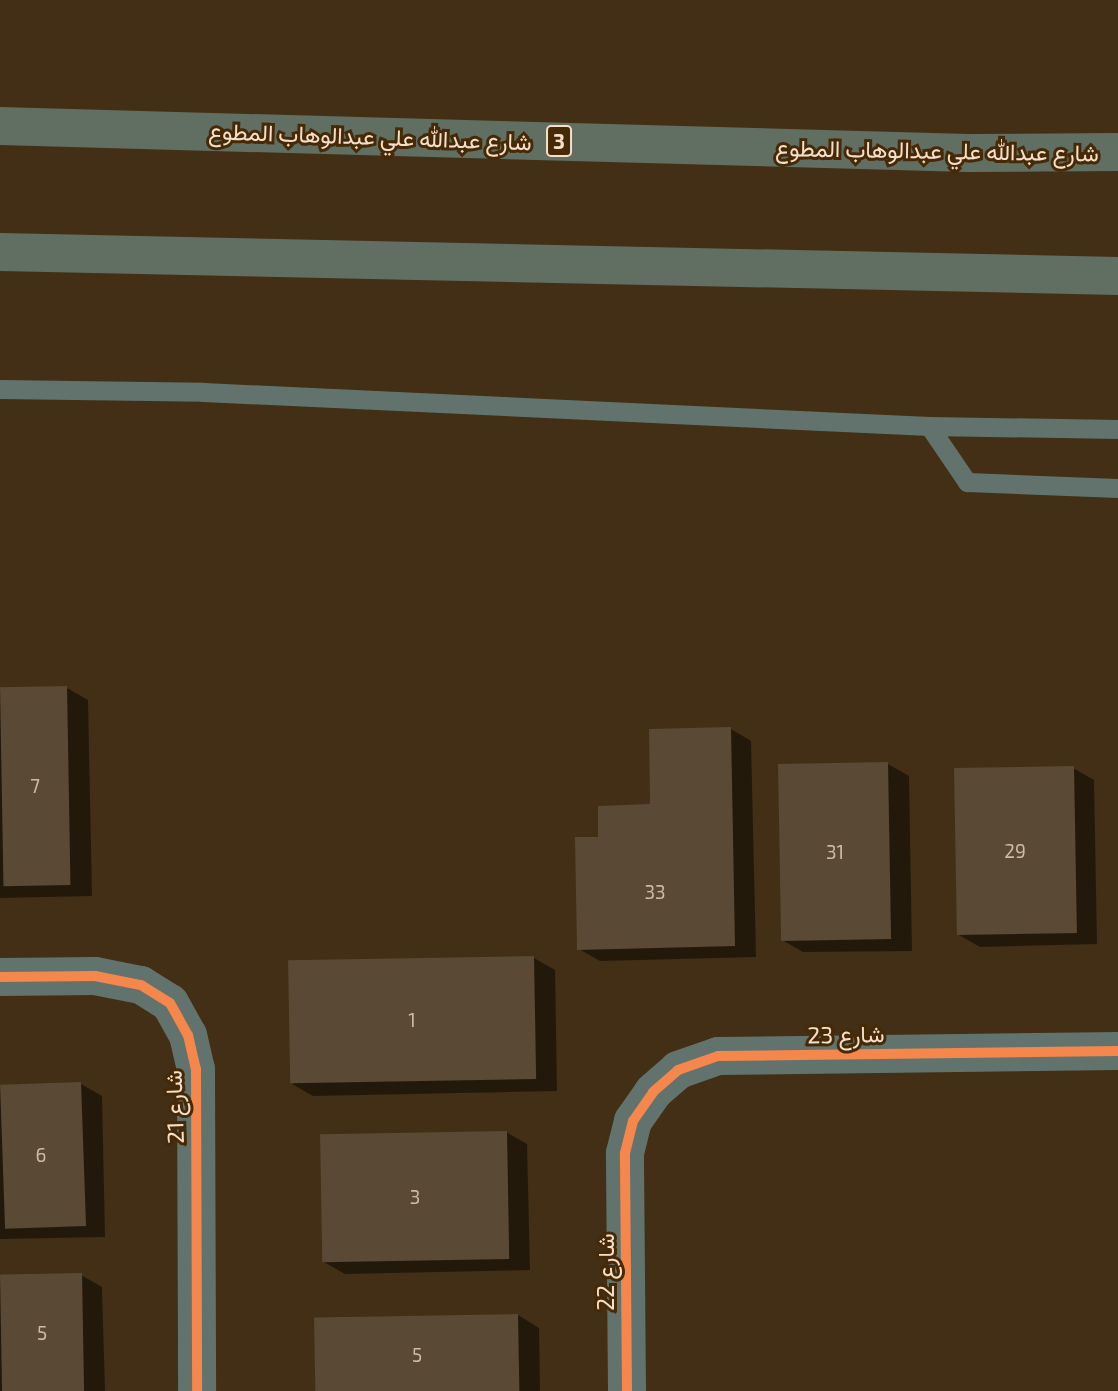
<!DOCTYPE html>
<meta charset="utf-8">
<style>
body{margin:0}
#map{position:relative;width:1118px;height:1391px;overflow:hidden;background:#422f15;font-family:"Exo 2",Vazirmatn,sans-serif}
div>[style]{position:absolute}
.shadow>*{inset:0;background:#0007}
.building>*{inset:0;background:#5a4934;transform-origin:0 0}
.lane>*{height:19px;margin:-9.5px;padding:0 9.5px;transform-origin:9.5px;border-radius:9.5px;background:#62736d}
.street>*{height:38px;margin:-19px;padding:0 19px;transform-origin:19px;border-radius:19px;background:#62736d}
.primary>*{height:38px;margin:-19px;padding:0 19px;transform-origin:19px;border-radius:19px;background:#616f62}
.cycleway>*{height:10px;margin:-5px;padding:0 5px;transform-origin:5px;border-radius:5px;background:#f5874c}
span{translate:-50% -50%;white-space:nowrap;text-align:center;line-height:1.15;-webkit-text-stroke:6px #462a08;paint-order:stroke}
.number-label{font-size:19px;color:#cfbaa4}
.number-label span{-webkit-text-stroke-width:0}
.shield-label span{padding:2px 5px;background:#462a08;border:2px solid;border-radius:5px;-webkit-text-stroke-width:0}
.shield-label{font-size:21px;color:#f6dfc9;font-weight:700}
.street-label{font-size:23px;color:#f6dfc9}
</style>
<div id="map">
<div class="shadow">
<div style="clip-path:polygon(67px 688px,88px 700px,92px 896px,0 898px,0 690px)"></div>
<div style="clip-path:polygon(731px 729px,751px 741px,756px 957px,600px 961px,579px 949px,652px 806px)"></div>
<div style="clip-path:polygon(888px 764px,909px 776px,912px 951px,803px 952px,782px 940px)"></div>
<div style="clip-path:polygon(1073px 768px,1094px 780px,1097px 944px,980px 947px,959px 935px)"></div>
<div style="clip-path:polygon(534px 958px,555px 970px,557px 1091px,313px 1096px,292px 1084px)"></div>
<div style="clip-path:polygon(81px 1084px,102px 1096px,105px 1237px,0 1239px,0 1086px)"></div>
<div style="clip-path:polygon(506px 1132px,527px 1144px,530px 1270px,345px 1274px,324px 1262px)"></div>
<div style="clip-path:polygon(81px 1275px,102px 1287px,105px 1391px,0 1391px,0 1277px)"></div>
<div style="clip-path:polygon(518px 1315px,539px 1328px,540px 1391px,318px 1391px)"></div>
</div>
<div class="building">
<div style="left:67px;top:686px;width:199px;height:67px;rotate:89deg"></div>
<div style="clip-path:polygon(731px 727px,735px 946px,577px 950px,575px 837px,598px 837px,598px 806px,650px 804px,649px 729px)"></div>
<div style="left:888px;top:762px;width:177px;height:110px;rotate:89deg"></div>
<div style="left:1074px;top:766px;width:167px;height:120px;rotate:89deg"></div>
<div style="left:534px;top:956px;width:123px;height:246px;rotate:89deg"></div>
<div style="left:81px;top:1082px;width:144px;height:81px;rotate:88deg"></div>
<div style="left:507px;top:1131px;width:128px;height:187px;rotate:89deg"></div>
<div style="left:82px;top:1273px;width:118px;height:82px;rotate:89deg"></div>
<div style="left:518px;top:1314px;width:77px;height:204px;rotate:89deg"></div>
</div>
<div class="lane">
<div style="left:0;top:389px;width:203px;rotate:0.8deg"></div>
<div style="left:203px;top:392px;width:727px;rotate:2.68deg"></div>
<div style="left:929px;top:426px;width:68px;rotate:55.8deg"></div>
<div style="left:967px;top:482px;width:151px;rotate:2.3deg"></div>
<div style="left:929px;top:426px;width:189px;rotate:0.9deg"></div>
</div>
<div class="street">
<div style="left:0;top:977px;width:95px;rotate:-0.6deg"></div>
<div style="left:95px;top:976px;width:47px;rotate:11.1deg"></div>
<div style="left:141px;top:985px;width:34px;rotate:32deg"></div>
<div style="left:170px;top:1003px;width:37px;rotate:61deg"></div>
<div style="left:188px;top:1035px;width:35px;rotate:77deg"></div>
<div style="left:196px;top:1069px;width:322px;rotate:89.8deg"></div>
<div style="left:627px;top:1391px;width:238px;rotate:-90.5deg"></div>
<div style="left:625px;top:1153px;width:33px;rotate:-76deg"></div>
<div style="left:633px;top:1121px;width:35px;rotate:-55deg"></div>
<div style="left:653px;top:1092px;width:33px;rotate:-41deg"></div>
<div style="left:678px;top:1070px;width:42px;rotate:-19.3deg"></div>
<div style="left:718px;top:1056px;width:400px;rotate:-0.7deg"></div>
</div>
<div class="primary">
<div style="left:0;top:126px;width:968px;rotate:1.6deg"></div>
<div style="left:968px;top:153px;width:150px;rotate:-0.4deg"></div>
<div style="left:0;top:252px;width:1118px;rotate:1.23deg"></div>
</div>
<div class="cycleway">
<div style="left:0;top:977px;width:95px;rotate:-0.6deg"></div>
<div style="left:95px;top:976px;width:47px;rotate:11.1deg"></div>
<div style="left:141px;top:985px;width:34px;rotate:32deg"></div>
<div style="left:170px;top:1003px;width:37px;rotate:61deg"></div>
<div style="left:188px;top:1035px;width:35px;rotate:77deg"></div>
<div style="left:196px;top:1069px;width:322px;rotate:89.8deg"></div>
<div style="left:627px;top:1391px;width:238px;rotate:-90.5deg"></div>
<div style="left:625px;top:1153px;width:33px;rotate:-76deg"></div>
<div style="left:633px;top:1121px;width:35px;rotate:-55deg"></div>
<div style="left:653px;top:1092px;width:33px;rotate:-41deg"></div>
<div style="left:678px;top:1070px;width:42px;rotate:-19.3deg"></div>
<div style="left:718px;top:1056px;width:400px;rotate:-0.7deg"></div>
</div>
<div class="number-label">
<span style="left:35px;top:786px">7</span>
<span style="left:1015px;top:851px">29</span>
<span style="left:835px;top:852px">31</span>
<span style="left:655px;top:892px">33</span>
<span style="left:412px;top:1020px">1</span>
<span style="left:41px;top:1155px">6</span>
<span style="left:415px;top:1197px">3</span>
<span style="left:42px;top:1333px">5</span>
<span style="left:417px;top:1355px">5</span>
</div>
<div class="shield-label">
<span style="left:559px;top:141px">3</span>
</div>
<div class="street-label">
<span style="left:370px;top:136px;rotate:2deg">شارع عبدالله علي عبدالوهاب المطوع</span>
<span style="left:937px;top:150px;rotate:1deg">شارع عبدالله علي عبدالوهاب المطوع</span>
<span style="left:846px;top:1034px;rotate:-1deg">شارع 23</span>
<span style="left:174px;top:1107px;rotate:-92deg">شارع 21</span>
<span style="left:605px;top:1272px;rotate:-90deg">شارع 22</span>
</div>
</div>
